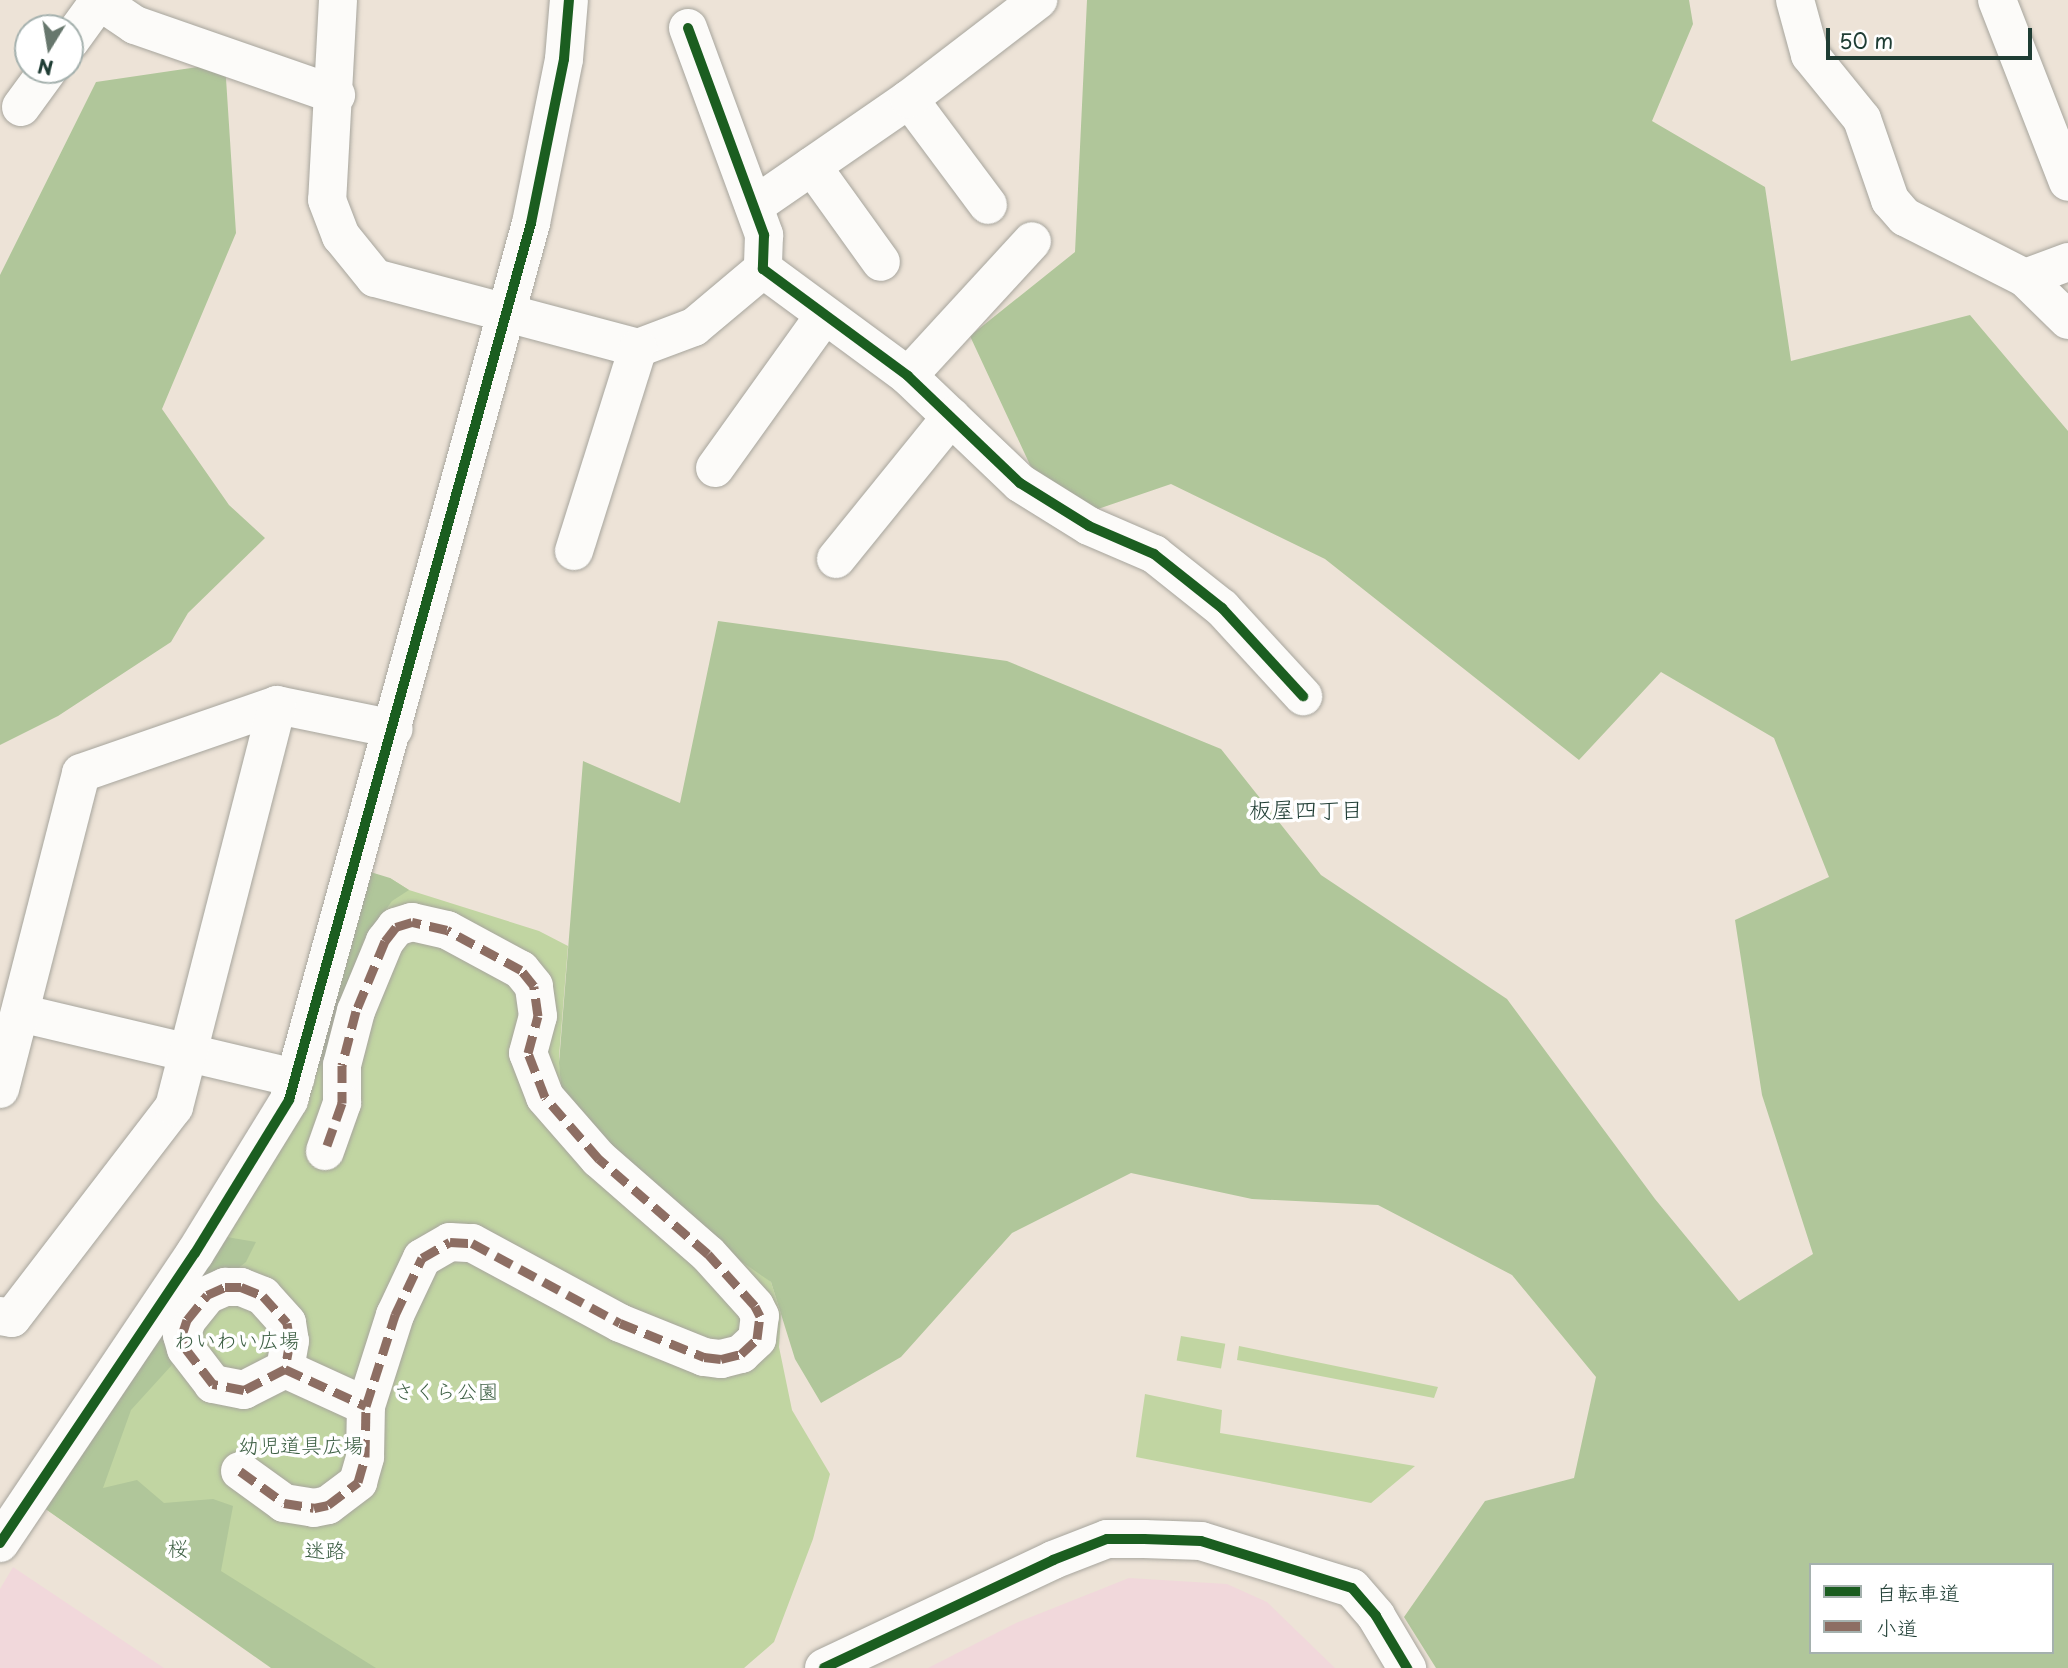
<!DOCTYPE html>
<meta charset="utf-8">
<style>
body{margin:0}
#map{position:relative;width:2068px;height:1668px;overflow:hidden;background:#ede3d7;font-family:"Playpen Sans","Klee One",sans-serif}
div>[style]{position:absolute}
.built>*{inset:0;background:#f1d8db}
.green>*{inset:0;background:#c1d5a2;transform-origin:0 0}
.forest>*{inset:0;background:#b0c69a}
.roads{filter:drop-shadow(0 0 2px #a7a59d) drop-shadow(0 0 2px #a7a59d)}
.minor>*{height:38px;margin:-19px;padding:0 19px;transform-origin:19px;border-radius:19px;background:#fcfbf9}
.quiet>*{height:9px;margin-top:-4.5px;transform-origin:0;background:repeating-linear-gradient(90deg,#8d6e63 0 18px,transparent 0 27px)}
.cycleway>*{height:10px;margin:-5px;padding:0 5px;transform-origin:5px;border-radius:5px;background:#1b5e20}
span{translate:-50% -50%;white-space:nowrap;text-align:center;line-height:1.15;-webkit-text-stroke:7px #fff;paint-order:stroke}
.park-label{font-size:21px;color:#3e6045}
.neighbourhood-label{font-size:23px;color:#1f3d34}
.legend{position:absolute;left:1809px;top:1563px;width:245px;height:91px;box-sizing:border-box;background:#fff;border:2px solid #a5b1ae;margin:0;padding:9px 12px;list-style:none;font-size:21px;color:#1f3d34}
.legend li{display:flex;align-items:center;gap:14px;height:35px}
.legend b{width:35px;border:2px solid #a5b1ae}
.north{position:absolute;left:14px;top:14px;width:70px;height:70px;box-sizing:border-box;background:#fff;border:2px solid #a5b1ae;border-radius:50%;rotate:191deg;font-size:19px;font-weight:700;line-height:28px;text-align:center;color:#1f3d34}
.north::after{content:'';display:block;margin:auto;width:24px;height:32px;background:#67776d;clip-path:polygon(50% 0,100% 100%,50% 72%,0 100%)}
.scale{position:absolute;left:1826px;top:28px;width:206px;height:32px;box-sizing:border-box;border:4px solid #1f3d34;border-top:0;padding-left:9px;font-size:21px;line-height:24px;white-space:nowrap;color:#1f3d34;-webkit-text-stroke:5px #fff;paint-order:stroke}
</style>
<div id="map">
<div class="built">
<div style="clip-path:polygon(13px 1567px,164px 1668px,0 1668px,0 1589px)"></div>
<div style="clip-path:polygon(1129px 1578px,1227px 1584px,1267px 1602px,1335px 1668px,928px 1668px,1016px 1623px)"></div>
</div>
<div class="green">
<div style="clip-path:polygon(390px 878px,409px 890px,539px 931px,568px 946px,559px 1057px,562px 1099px,771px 1282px,781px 1314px,779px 1347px,792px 1410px,830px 1474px,813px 1539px,774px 1642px,744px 1668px,275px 1668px,30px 1498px,214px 1235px)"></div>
<div style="left:1181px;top:1336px;width:45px;height:25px;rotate:10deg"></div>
<div style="clip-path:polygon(1239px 1346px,1438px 1387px,1434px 1398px,1237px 1360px)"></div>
<div style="clip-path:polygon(1145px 1394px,1222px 1410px,1220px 1433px,1415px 1466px,1371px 1503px,1136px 1457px)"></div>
</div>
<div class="forest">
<div style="clip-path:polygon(evenodd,1087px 0,1689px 0,1693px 24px,1652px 121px,1765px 187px,1791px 361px,1970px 315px,2068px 431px,2068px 1668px,1436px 1668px,1404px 1617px,1485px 1501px,1574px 1478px,1596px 1377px,1512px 1275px,1378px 1205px,1252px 1199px,1131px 1173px,1012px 1233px,901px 1357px,821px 1403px,795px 1359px,771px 1282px,653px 1200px,562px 1099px,559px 1063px,583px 761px,680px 803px,718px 621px,1007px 661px,1221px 749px,1321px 875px,1507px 999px,1655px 1199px,1739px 1301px,1813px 1254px,1762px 1095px,1735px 920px,1829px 877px,1774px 738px,1661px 672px,1579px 760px,1325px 559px,1171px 484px,1057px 523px,970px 336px,1075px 252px,1087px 0,1811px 1565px,2052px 1565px,2052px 1652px,1811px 1652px,1811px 1565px)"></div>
<div style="clip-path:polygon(225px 63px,236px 233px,162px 409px,229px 505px,265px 538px,188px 613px,171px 642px,58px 716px,0 745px,0 275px,96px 82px)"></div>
<div style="clip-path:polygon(364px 870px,390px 878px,409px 890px,392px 901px,363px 942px,333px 1050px,317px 1070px)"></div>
<div style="clip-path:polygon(215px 1235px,256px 1242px,246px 1262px,208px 1292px,171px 1366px,131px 1410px,103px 1488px,137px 1480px,164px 1503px,213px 1499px,233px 1506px,221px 1571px,376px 1668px,271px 1668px,30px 1498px)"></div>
</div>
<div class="roads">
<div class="minor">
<div style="left:98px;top:0;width:45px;rotate:34deg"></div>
<div style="left:135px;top:25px;width:213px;rotate:19.2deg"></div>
<div style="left:338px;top:0;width:200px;rotate:93.1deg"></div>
<div style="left:327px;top:200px;width:39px;rotate:69deg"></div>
<div style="left:341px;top:236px;width:54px;rotate:51deg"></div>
<div style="left:375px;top:278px;width:272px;rotate:14.9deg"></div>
<div style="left:638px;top:348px;width:60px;rotate:-20.6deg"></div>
<div style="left:694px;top:327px;width:90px;rotate:-40deg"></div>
<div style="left:1795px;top:0;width:57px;rotate:74.7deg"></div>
<div style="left:1810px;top:55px;width:82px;rotate:50.9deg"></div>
<div style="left:1862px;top:119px;width:86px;rotate:70.9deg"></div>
<div style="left:1890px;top:200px;width:23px;rotate:49deg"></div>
<div style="left:1905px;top:217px;width:135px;rotate:26.9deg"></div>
<div style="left:2025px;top:278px;width:60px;rotate:44.3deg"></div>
<div style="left:1997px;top:0;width:195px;rotate:68.7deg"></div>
<div style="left:688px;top:28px;width:221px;rotate:69.8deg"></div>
<div style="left:764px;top:235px;width:34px;rotate:92deg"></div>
<div style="left:763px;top:269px;width:180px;rotate:36.4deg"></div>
<div style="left:908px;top:376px;width:155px;rotate:43.7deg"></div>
<div style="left:1020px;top:483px;width:81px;rotate:31.9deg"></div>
<div style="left:1089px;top:526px;width:71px;rotate:23.3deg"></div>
<div style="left:1154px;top:554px;width:87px;rotate:38.5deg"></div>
<div style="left:1222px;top:608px;width:120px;rotate:47.4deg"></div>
<div style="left:70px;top:41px;width:49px;rotate:-54.1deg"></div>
<div style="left:909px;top:99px;width:132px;rotate:53.3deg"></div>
<div style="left:21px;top:107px;width:46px;rotate:-53.9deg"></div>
<div style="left:812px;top:166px;width:118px;rotate:54.3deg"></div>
<div style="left:754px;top:206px;width:188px;rotate:-34.6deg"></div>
<div style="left:909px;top:99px;width:163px;rotate:-37.5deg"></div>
<div style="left:2025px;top:278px;width:46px;rotate:-20.4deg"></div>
<div style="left:908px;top:376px;width:183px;rotate:-47.4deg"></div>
<div style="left:715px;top:468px;width:187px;rotate:-54.4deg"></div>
<div style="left:574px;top:551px;width:213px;rotate:-72.5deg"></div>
<div style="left:836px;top:559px;width:183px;rotate:-51deg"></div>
<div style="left:20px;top:1013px;width:283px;rotate:13.3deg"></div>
<div style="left:0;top:1089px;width:326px;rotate:-75.6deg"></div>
<div style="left:81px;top:773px;width:207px;rotate:-19.1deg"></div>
<div style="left:277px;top:705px;width:119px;rotate:11.6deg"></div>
<div style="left:0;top:1316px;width:12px;rotate:9deg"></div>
<div style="left:12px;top:1318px;width:266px;rotate:-52.5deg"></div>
<div style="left:174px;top:1107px;width:415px;rotate:-75.6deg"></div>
<div style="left:285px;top:1369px;width:46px;rotate:152.9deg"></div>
<div style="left:244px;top:1390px;width:32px;rotate:-169deg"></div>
<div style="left:213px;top:1384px;width:44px;rotate:-127.6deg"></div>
<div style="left:186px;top:1349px;width:15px;rotate:-106deg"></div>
<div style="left:182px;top:1335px;width:16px;rotate:-72deg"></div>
<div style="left:187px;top:1320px;width:32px;rotate:-51deg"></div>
<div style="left:207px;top:1295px;width:20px;rotate:-24deg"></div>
<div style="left:225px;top:1287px;width:16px"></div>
<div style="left:241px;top:1287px;width:24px;rotate:22deg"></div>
<div style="left:263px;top:1296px;width:36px;rotate:48deg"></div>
<div style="left:287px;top:1323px;width:18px;rotate:81deg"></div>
<div style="left:290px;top:1341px;width:28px;rotate:100deg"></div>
<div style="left:285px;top:1369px;width:89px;rotate:24.6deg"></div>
<div style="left:240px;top:1471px;width:54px;rotate:36deg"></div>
<div style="left:284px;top:1503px;width:30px;rotate:9deg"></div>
<div style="left:314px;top:1508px;width:14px;rotate:-12deg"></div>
<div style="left:328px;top:1505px;width:38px;rotate:-37deg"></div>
<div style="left:358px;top:1482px;width:26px;rotate:-74deg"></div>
<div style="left:365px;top:1457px;width:51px;rotate:-88.9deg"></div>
<div style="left:366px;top:1406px;width:96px;rotate:-72.3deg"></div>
<div style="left:395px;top:1315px;width:63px;rotate:-64.7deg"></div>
<div style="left:422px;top:1258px;width:32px;rotate:-30deg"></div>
<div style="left:450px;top:1242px;width:22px;rotate:3deg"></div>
<div style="left:472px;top:1243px;width:168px;rotate:28.4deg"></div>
<div style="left:620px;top:1323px;width:91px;rotate:22deg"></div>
<div style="left:704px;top:1357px;width:17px;rotate:7deg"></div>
<div style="left:721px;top:1359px;width:21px;rotate:-14deg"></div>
<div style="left:741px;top:1354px;width:22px;rotate:-43deg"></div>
<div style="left:757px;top:1339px;width:23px;rotate:-83deg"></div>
<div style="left:760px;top:1316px;width:11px;rotate:-117deg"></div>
<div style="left:755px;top:1306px;width:70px;rotate:-132.1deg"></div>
<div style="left:708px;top:1254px;width:145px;rotate:-138.9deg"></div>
<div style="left:599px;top:1159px;width:82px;rotate:-131.1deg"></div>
<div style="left:545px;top:1097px;width:47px;rotate:-111.1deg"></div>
<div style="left:528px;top:1053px;width:38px;rotate:-75deg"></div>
<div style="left:538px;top:1016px;width:30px;rotate:-98deg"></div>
<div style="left:534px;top:986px;width:21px;rotate:-129deg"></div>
<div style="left:521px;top:970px;width:84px;rotate:-151.6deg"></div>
<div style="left:447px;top:930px;width:36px;rotate:-167deg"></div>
<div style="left:412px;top:922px;width:17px;rotate:163deg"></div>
<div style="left:396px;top:927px;width:18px;rotate:128deg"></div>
<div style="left:385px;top:941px;width:76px;rotate:112.5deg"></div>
<div style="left:356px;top:1011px;width:56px;rotate:104.5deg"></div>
<div style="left:342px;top:1065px;width:38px;rotate:90deg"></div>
<div style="left:342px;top:1103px;width:51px;rotate:109.5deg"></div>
<div style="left:0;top:1543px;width:349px;rotate:-56.1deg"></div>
<div style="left:195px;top:1253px;width:180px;rotate:-58.4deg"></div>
<div style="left:289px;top:1100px;width:910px;rotate:-74.57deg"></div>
<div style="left:531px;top:223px;width:167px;rotate:-78.6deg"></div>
<div style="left:564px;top:59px;width:59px;rotate:-85.2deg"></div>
<div style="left:824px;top:1668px;width:253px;rotate:-25.2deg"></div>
<div style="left:1053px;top:1560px;width:58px;rotate:-21.3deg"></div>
<div style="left:1107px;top:1539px;width:37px"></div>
<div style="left:1144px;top:1539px;width:57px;rotate:2deg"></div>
<div style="left:1201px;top:1541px;width:158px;rotate:17.3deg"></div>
<div style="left:1352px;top:1588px;width:37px;rotate:49deg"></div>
<div style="left:1376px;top:1616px;width:61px;rotate:59.2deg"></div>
</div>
</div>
<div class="quiet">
<div style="left:285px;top:1369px;width:46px;rotate:152.9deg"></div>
<div style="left:244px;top:1390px;width:32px;rotate:-169deg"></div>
<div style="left:213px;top:1384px;width:44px;rotate:-127.6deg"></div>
<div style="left:186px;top:1349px;width:15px;rotate:-106deg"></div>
<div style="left:182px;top:1335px;width:16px;rotate:-72deg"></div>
<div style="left:187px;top:1320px;width:32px;rotate:-51deg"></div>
<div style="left:207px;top:1295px;width:20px;rotate:-24deg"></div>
<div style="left:225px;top:1287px;width:16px"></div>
<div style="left:241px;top:1287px;width:24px;rotate:22deg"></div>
<div style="left:263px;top:1296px;width:36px;rotate:48deg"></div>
<div style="left:287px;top:1323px;width:18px;rotate:81deg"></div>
<div style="left:290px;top:1341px;width:28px;rotate:100deg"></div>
<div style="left:285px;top:1369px;width:89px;rotate:24.6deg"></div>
<div style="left:240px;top:1471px;width:54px;rotate:36deg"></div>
<div style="left:284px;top:1503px;width:30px;rotate:9deg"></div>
<div style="left:314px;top:1508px;width:14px;rotate:-12deg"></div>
<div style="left:328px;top:1505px;width:38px;rotate:-37deg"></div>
<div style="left:358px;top:1482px;width:26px;rotate:-74deg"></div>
<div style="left:365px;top:1457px;width:51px;rotate:-88.9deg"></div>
<div style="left:366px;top:1406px;width:96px;rotate:-72.3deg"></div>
<div style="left:395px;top:1315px;width:63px;rotate:-64.7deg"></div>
<div style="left:422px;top:1258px;width:32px;rotate:-30deg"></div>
<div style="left:450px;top:1242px;width:22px;rotate:3deg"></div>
<div style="left:472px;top:1243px;width:168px;rotate:28.4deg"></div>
<div style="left:620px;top:1323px;width:91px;rotate:22deg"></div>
<div style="left:704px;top:1357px;width:17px;rotate:7deg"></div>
<div style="left:721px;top:1359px;width:21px;rotate:-14deg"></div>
<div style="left:741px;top:1354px;width:22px;rotate:-43deg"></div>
<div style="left:757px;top:1339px;width:23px;rotate:-83deg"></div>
<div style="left:760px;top:1316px;width:11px;rotate:-117deg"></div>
<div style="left:755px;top:1306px;width:70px;rotate:-132.1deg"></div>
<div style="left:708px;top:1254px;width:145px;rotate:-138.9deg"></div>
<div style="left:599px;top:1159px;width:82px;rotate:-131.1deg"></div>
<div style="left:545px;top:1097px;width:47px;rotate:-111.1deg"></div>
<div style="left:528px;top:1053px;width:38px;rotate:-75deg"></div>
<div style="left:538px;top:1016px;width:30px;rotate:-98deg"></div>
<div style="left:534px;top:986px;width:21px;rotate:-129deg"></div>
<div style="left:521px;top:970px;width:84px;rotate:-151.6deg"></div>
<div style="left:447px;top:930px;width:36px;rotate:-167deg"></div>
<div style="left:412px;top:922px;width:17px;rotate:163deg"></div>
<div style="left:396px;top:927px;width:18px;rotate:128deg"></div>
<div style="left:385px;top:941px;width:76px;rotate:112.5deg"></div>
<div style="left:356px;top:1011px;width:56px;rotate:104.5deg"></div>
<div style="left:342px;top:1065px;width:38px;rotate:90deg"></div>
<div style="left:342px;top:1103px;width:51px;rotate:109.5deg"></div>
</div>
<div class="cycleway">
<div style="left:688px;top:28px;width:221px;rotate:69.8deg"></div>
<div style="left:764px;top:235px;width:34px;rotate:92deg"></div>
<div style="left:763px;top:269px;width:180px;rotate:36.4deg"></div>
<div style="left:908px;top:376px;width:155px;rotate:43.7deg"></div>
<div style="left:1020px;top:483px;width:81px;rotate:31.9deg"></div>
<div style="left:1089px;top:526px;width:71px;rotate:23.3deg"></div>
<div style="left:1154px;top:554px;width:87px;rotate:38.5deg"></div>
<div style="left:1222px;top:608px;width:120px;rotate:47.4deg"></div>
<div style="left:0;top:1543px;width:349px;rotate:-56.1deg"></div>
<div style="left:195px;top:1253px;width:180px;rotate:-58.4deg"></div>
<div style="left:289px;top:1100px;width:910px;rotate:-74.57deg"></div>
<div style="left:531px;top:223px;width:167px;rotate:-78.6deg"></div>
<div style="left:564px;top:59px;width:59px;rotate:-85.2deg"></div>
<div style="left:824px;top:1668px;width:253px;rotate:-25.2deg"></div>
<div style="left:1053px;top:1560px;width:58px;rotate:-21.3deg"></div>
<div style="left:1107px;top:1539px;width:37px"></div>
<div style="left:1144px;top:1539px;width:57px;rotate:2deg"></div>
<div style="left:1201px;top:1541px;width:158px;rotate:17.3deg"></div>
<div style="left:1352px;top:1588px;width:37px;rotate:49deg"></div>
<div style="left:1376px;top:1616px;width:61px;rotate:59.2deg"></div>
</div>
<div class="park-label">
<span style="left:237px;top:1339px">わいわい広場</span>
<span style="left:446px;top:1390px">さくら公園</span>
<span style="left:301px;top:1444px">幼児道具広場</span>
<span style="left:178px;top:1547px">桜</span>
<span style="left:325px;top:1549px">迷路</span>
</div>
<div class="neighbourhood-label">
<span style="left:1306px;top:809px">板屋四丁目</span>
</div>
<ul class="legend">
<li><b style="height:9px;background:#1b5e20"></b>自転車道</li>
<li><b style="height:9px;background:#8d6e63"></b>小道</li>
</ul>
<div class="north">N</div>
<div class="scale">50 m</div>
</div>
